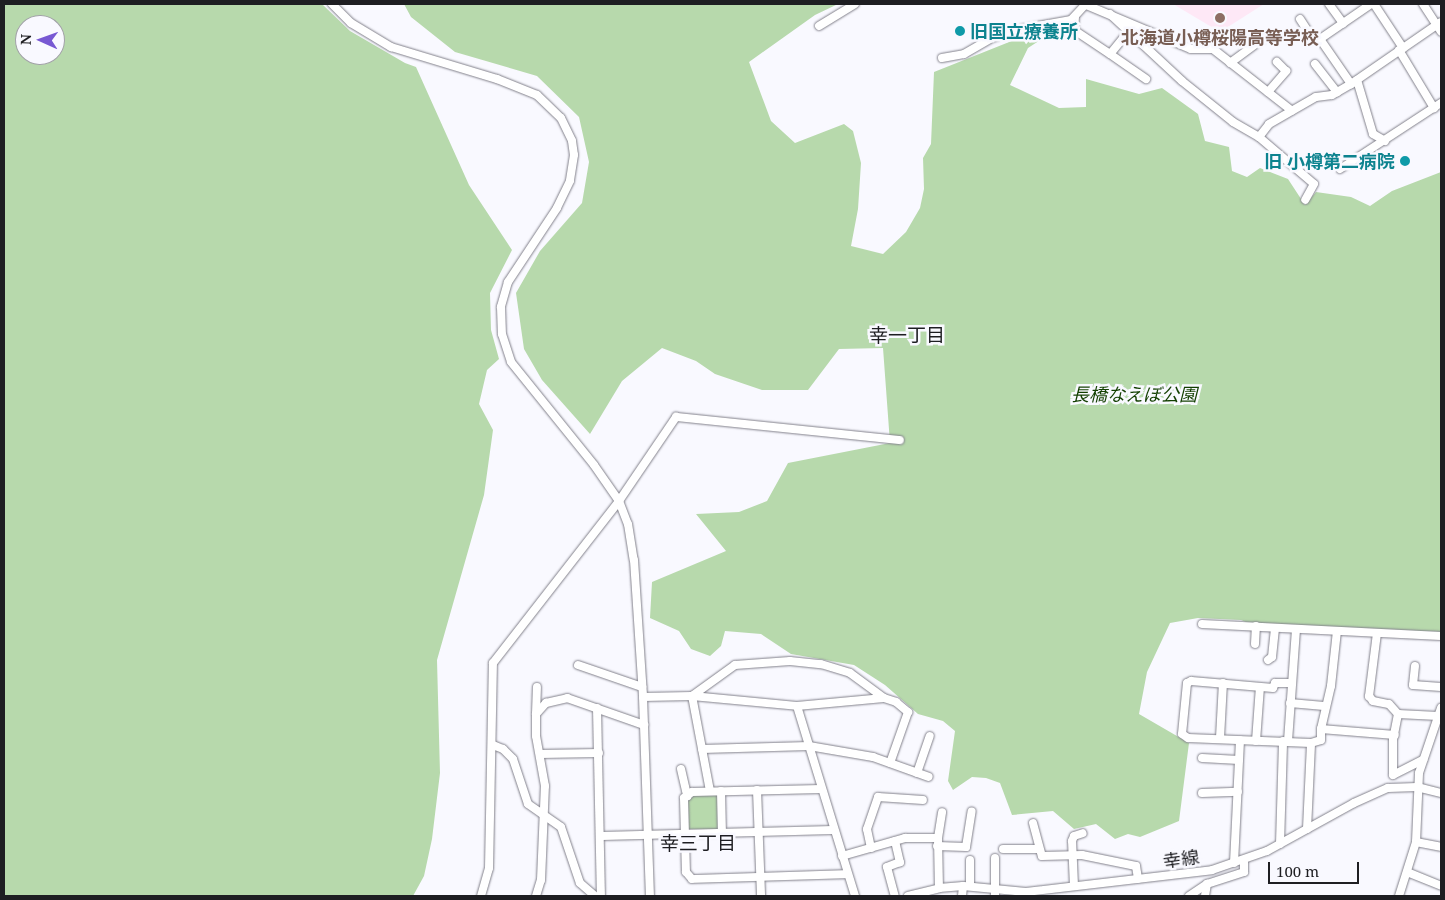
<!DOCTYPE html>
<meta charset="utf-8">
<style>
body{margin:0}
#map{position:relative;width:1445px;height:900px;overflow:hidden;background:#f9f9ff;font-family:"Noto Serif","Noto Sans JP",serif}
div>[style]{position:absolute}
.education>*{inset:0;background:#fee8f6}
.green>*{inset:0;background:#b7d9ac}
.roads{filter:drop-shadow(0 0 1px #82818b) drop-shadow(0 0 1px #82818b)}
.minor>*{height:8px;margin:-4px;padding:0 4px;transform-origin:4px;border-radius:4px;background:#fff}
.dots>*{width:14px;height:14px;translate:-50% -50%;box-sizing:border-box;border:2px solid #f9f9ff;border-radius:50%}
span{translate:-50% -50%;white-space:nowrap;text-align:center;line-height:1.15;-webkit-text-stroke:5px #f9f9ff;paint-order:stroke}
.culture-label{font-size:18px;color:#0d838f;font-weight:700}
.left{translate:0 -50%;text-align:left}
.right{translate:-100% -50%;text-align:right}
.education-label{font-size:18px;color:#785e54;font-weight:700}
.park-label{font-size:18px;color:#123f00;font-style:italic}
.street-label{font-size:18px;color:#1e1e22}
.neighbourhood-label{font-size:19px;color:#1e1e22}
.frame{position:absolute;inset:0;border:5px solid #1e1e22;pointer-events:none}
.north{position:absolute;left:15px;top:15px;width:50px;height:50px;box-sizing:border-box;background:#f9f9ff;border:1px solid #a1a1a7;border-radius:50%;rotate:272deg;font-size:14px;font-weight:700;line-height:20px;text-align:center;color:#1e1e22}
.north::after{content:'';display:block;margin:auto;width:18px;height:22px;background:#7859d3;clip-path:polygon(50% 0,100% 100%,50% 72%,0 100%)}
.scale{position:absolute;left:1268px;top:862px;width:91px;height:22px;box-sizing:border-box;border:2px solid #1e1e22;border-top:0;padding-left:6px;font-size:15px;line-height:18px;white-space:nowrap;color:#1e1e22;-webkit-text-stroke:4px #f9f9ff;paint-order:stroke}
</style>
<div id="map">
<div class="education">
<div style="clip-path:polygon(1173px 4px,1264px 4px,1220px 32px)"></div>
</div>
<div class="green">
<div style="clip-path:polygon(evenodd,4px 4px,323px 5px,350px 31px,405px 63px,416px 67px,469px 185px,512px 250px,490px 293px,491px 330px,499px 359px,487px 370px,479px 404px,493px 430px,484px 495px,437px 660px,440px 773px,432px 839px,424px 876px,413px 896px,4px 896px,4px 4px,25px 25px,55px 25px,55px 55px,25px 55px,25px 25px)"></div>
<div style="clip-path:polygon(404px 4px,838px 4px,815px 15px,749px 62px,771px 121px,795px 143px,844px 124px,853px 131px,861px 163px,858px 209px,851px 246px,883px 254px,906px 232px,920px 208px,924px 189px,923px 158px,931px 144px,934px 72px,1042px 29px,1054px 31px,1028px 48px,1010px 85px,1059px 108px,1086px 107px,1086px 79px,1139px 94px,1162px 88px,1198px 114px,1205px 141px,1229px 147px,1232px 171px,1247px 177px,1260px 168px,1288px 179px,1305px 205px,1316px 192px,1351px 197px,1370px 206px,1392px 191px,1441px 172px,1441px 632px,1253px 625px,1241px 620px,1198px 618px,1170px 623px,1147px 672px,1139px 714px,1189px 743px,1179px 821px,1140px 837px,1128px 834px,1115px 839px,1096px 824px,1074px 829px,1053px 811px,1012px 815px,1000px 783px,986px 778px,972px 777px,953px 790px,948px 781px,955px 731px,943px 721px,918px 714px,885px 685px,854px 665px,791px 654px,761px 634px,725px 631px,721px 646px,710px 656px,691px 649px,679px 631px,650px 618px,652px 582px,726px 551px,696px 514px,739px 512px,767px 501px,788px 463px,890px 443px,883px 348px,839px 349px,808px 390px,762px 390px,715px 374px,696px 361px,662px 348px,622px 381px,590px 434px,542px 380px,524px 349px,516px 293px,540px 251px,582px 203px,589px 162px,579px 117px,537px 76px,455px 52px,411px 17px)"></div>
<div style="clip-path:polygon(693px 795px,719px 795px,718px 830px,688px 829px,688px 799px)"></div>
</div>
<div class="roads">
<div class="minor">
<div style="left:332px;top:4px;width:27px;rotate:45deg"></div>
<div style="left:351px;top:23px;width:47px;rotate:31deg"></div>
<div style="left:391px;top:47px;width:111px;rotate:16.8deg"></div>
<div style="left:497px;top:79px;width:43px;rotate:21.8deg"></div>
<div style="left:537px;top:95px;width:33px;rotate:44deg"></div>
<div style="left:561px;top:118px;width:25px;rotate:64deg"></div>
<div style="left:572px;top:141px;width:14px;rotate:82deg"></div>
<div style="left:574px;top:155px;width:26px;rotate:99deg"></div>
<div style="left:570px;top:181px;width:30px;rotate:116deg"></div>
<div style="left:557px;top:208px;width:89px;rotate:123.5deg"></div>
<div style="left:508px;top:282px;width:26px;rotate:106deg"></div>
<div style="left:501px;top:307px;width:27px;rotate:88deg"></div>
<div style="left:502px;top:334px;width:29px;rotate:72deg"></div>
<div style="left:511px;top:362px;width:132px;rotate:51.1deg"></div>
<div style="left:594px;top:465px;width:44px;rotate:55.2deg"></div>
<div style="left:619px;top:501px;width:25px;rotate:69deg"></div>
<div style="left:628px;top:524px;width:36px;rotate:81deg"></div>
<div style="left:634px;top:560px;width:137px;rotate:86.2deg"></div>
<div style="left:643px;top:697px;width:199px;rotate:88deg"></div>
<div style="left:1084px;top:4px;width:116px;rotate:22.8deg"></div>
<div style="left:1191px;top:49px;width:22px"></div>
<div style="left:1213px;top:49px;width:100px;rotate:38.1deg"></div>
<div style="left:1329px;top:4px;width:24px;rotate:54deg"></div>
<div style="left:1374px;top:4px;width:53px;rotate:56.6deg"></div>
<div style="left:1423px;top:4px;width:33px;rotate:57deg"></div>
<div style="left:1110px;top:14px;width:98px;rotate:42.9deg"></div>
<div style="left:1182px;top:81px;width:65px;rotate:38.8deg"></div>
<div style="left:1233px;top:122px;width:30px;rotate:30deg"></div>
<div style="left:1259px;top:137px;width:16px;rotate:-52deg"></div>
<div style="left:1269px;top:124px;width:54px;rotate:-29.9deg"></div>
<div style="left:1316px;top:97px;width:16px;rotate:-7deg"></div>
<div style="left:1332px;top:95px;width:22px;rotate:-30deg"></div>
<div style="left:1351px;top:84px;width:109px;rotate:-34.6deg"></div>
<div style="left:1075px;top:17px;width:13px;rotate:94deg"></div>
<div style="left:1074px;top:30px;width:43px;rotate:33.7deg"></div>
<div style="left:1300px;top:19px;width:24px;rotate:57deg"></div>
<div style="left:1313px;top:39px;width:7px"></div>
<div style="left:1320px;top:39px;width:55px;rotate:55.4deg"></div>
<div style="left:819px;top:26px;width:42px;rotate:-31.4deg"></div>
<div style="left:1128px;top:32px;width:28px;rotate:129deg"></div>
<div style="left:1110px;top:54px;width:44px;rotate:34.8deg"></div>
<div style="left:1320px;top:39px;width:62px;rotate:-34.5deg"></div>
<div style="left:1399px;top:50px;width:68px;rotate:58.9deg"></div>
<div style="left:942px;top:58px;width:22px;rotate:-10deg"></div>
<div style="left:964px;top:54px;width:32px;rotate:-30deg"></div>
<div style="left:992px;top:38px;width:30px;rotate:-17deg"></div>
<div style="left:1021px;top:29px;width:51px;rotate:-10.2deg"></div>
<div style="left:1071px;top:20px;width:21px;rotate:-47deg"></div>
<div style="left:1230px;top:63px;width:42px;rotate:-36.3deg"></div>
<div style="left:1315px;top:64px;width:36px;rotate:52deg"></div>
<div style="left:1357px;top:80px;width:56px;rotate:73.5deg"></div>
<div style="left:1373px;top:134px;width:14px;rotate:30deg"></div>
<div style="left:1268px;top:92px;width:28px;rotate:-49deg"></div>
<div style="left:1286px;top:71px;width:13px;rotate:-135deg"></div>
<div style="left:1259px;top:137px;width:72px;rotate:40.5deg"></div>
<div style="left:1314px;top:184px;width:18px;rotate:119deg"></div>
<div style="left:1340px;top:169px;width:121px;rotate:-33.2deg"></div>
<div style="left:1202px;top:624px;width:239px;rotate:2.9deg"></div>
<div style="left:1377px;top:633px;width:64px;rotate:97.2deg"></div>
<div style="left:1369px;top:696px;width:6px;rotate:51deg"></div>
<div style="left:1373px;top:701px;width:16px;rotate:11deg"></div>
<div style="left:1389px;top:704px;width:13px;rotate:48deg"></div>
<div style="left:1398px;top:714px;width:25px;rotate:101deg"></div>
<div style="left:1393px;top:739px;width:36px;rotate:90deg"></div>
<div style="left:1393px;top:775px;width:34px;rotate:-27deg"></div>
<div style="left:1255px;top:644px;width:18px;rotate:-87deg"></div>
<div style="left:1268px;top:660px;width:5px;rotate:-37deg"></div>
<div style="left:1272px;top:657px;width:29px;rotate:-84deg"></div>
<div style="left:578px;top:665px;width:68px;rotate:19deg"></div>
<div style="left:1415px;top:666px;width:19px;rotate:96deg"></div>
<div style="left:1413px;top:685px;width:28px;rotate:4deg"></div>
<div style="left:1292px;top:683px;width:17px;rotate:180deg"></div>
<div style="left:1275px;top:683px;width:5px;rotate:112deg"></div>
<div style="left:1273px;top:688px;width:82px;rotate:-175.1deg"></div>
<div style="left:1191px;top:681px;width:4px;rotate:153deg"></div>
<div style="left:1187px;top:683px;width:51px;rotate:95.6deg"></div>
<div style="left:1182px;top:734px;width:7px;rotate:34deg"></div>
<div style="left:1188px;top:738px;width:123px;rotate:2.3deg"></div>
<div style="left:1311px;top:743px;width:10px;rotate:-17deg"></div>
<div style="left:1321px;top:740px;width:11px;rotate:-90deg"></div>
<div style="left:1321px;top:729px;width:74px;rotate:4.6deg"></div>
<div style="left:643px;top:697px;width:49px;rotate:-1.2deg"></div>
<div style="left:692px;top:696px;width:105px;rotate:5.4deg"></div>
<div style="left:797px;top:706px;width:87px;rotate:-5.3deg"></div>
<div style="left:884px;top:698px;width:13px;rotate:18deg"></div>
<div style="left:896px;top:702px;width:16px;rotate:40deg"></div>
<div style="left:908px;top:712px;width:54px;rotate:109.4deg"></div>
<div style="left:1290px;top:703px;width:34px;rotate:5deg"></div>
<div style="left:797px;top:706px;width:199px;rotate:73deg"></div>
<div style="left:597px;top:708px;width:188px;rotate:88.8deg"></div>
<div style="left:536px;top:714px;width:27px;rotate:-88deg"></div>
<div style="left:1398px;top:714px;width:40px;rotate:2.9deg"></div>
<div style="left:1321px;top:729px;width:44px;rotate:-76.9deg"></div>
<div style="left:1331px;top:686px;width:55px;rotate:-83.8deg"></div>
<div style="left:1220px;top:738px;width:55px;rotate:-86.9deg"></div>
<div style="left:1256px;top:741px;width:54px;rotate:-85.8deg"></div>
<div style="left:1288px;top:741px;width:112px;rotate:-85.9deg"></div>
<div style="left:493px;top:745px;width:11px;rotate:22deg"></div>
<div style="left:503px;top:749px;width:14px;rotate:45deg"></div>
<div style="left:513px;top:759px;width:47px;rotate:71.6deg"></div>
<div style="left:528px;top:804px;width:40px;rotate:34.9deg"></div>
<div style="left:561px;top:827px;width:59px;rotate:71.3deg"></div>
<div style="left:580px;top:883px;width:20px;rotate:41deg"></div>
<div style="left:702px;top:749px;width:107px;rotate:-1.6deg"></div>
<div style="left:809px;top:746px;width:65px;rotate:9.8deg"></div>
<div style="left:873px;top:757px;width:59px;rotate:19.7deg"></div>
<div style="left:540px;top:754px;width:59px;rotate:-1deg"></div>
<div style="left:1202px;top:758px;width:37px;rotate:3deg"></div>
<div style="left:681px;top:769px;width:28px;rotate:77deg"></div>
<div style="left:917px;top:773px;width:39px;rotate:-71deg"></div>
<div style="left:821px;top:789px;width:129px;rotate:178.7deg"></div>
<div style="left:692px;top:792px;width:10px;rotate:143deg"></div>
<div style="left:684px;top:798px;width:74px;rotate:88.5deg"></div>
<div style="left:686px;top:872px;width:9px;rotate:49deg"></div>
<div style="left:692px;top:879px;width:155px;rotate:-1.8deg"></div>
<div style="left:757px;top:790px;width:106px;rotate:87.8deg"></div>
<div style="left:710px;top:791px;width:97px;rotate:-100.7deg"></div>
<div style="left:692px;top:696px;width:53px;rotate:-35.8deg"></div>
<div style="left:735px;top:665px;width:55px;rotate:-4.2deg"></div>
<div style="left:790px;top:661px;width:31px;rotate:6deg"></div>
<div style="left:821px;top:664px;width:30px;rotate:17deg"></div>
<div style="left:850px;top:673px;width:42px;rotate:36.3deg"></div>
<div style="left:721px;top:791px;width:43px;rotate:88.7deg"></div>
<div style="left:1202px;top:793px;width:36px;rotate:-2deg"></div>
<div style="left:1033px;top:823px;width:34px;rotate:75deg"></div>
<div style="left:1042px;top:856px;width:40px;rotate:-1.4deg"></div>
<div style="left:1082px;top:855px;width:55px;rotate:11.5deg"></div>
<div style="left:1136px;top:866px;width:13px;rotate:81deg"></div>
<div style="left:1307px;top:829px;width:86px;rotate:-87.3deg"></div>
<div style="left:602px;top:836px;width:231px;rotate:-1.5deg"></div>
<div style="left:938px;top:838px;width:26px;rotate:-81deg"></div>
<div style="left:895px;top:841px;width:22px;rotate:77deg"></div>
<div style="left:900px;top:862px;width:14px;rotate:159deg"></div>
<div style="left:887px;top:867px;width:30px;rotate:75deg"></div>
<div style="left:1416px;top:842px;width:25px;rotate:11deg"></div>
<div style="left:1280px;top:844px;width:103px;rotate:-88.3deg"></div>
<div style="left:937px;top:846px;width:29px;rotate:2deg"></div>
<div style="left:966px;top:847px;width:36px;rotate:-81deg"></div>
<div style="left:871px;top:848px;width:19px;rotate:-102deg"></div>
<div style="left:867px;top:829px;width:34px;rotate:-71deg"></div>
<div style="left:878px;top:797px;width:45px;rotate:3.8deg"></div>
<div style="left:1003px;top:849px;width:36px"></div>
<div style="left:842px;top:856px;width:66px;rotate:-15.9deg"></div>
<div style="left:905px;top:838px;width:33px"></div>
<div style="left:938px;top:838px;width:50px;rotate:88.9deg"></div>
<div style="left:995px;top:858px;width:38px;rotate:90deg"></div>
<div style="left:1234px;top:863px;width:123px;rotate:-87.2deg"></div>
<div style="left:1407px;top:872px;width:37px;rotate:22deg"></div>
<div style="left:970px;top:886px;width:26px;rotate:-90deg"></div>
<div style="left:1074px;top:886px;width:45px;rotate:-92.5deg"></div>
<div style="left:1072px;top:841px;width:5px;rotate:-68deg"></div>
<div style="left:1074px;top:836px;width:9px;rotate:-18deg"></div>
<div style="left:481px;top:896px;width:29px;rotate:-74deg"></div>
<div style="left:489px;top:868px;width:205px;rotate:-88.9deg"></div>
<div style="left:493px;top:663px;width:205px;rotate:-52.1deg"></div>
<div style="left:619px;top:501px;width:102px;rotate:-55.8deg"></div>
<div style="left:676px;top:417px;width:225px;rotate:5.9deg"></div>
<div style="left:536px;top:896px;width:17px;rotate:-73deg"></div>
<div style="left:541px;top:880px;width:94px;rotate:-87.6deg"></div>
<div style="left:545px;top:786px;width:51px;rotate:-100.2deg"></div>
<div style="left:536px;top:736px;width:22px;rotate:-90deg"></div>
<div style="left:536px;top:714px;width:15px;rotate:-48deg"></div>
<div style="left:546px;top:703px;width:22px;rotate:-13deg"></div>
<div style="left:567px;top:698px;width:82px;rotate:19.3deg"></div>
<div style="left:908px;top:896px;width:32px;rotate:-14deg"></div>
<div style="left:939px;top:888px;width:24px;rotate:-5deg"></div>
<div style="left:963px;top:886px;width:63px;rotate:5.4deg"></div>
<div style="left:1026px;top:892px;width:187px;rotate:-6.7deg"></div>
<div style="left:1212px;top:870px;width:58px;rotate:-19.1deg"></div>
<div style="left:1267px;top:851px;width:99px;rotate:-28.9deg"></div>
<div style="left:1354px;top:803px;width:37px;rotate:-24deg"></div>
<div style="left:1388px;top:788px;width:29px;rotate:-2deg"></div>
<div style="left:1417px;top:787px;width:25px;rotate:14deg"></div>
<div style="left:962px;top:896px;width:10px;rotate:-84deg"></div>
<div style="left:1189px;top:896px;width:22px;rotate:-34deg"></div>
<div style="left:1207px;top:884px;width:39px;rotate:-18deg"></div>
<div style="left:1244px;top:872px;width:12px;rotate:-90deg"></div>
<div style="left:1205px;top:896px;width:12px;rotate:-81deg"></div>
<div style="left:1399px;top:896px;width:57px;rotate:-72.5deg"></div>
<div style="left:1416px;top:842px;width:69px;rotate:-87.5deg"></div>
<div style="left:1419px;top:773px;width:69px;rotate:-71.3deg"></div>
</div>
</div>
<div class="dots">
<div style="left:1220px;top:18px;background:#8d6e63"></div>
<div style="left:960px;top:31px;background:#0f9aa8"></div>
<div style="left:1405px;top:161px;background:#0f9aa8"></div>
</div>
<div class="culture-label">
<span class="left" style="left:970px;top:31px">旧国立療養所</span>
<span class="right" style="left:1395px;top:161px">旧 小樽第二病院</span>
</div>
<div class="education-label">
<span style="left:1220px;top:37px">北海道小樽桜陽高等学校</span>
</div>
<div class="park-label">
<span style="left:1134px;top:394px">長橋なえぼ公園</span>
</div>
<div class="street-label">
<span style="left:1181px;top:859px;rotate:-8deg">幸線</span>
</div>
<div class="neighbourhood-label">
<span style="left:907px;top:336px">幸一丁目</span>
<span style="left:698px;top:844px">幸三丁目</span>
</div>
<div class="frame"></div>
<div class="north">N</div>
<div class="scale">100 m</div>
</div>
